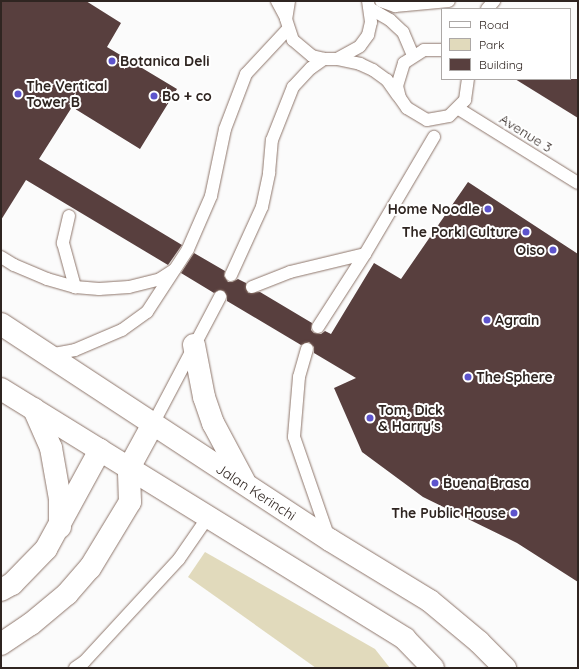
<!DOCTYPE html>
<style>
body{margin:0}
#map{position:relative;width:579px;height:669px;overflow:hidden;background:#fbfbfb;font-family:Quicksand,sans-serif}
div>[style]{position:absolute}
.green>*{inset:0;background:#e1dabc}
.building>*{inset:0;background:#583f3e}
.roads{filter:drop-shadow(0 0 1px #8e766b) drop-shadow(0 0 1px #8e766b)}
.lane>*{height:12px;margin:-6px;padding:0 6px;transform-origin:6px;border-radius:6px;background:#fff}
.street>*{height:22px;margin:-11px;padding:0 11px;transform-origin:11px;border-radius:11px;background:#fff}
.secondary>*{height:22px;margin:-11px;padding:0 11px;transform-origin:11px;border-radius:11px;background:#fff}
.dots>*{width:11px;height:11px;translate:-50% -50%;box-sizing:border-box;border:2px solid #fff;border-radius:50%}
span{translate:-50% -50%;white-space:nowrap;text-align:center;line-height:1.15;-webkit-text-stroke:4px #fff;paint-order:stroke}
.poi-label{font-size:14px;color:#2f2521;font-weight:700}
.left{translate:0 -50%;text-align:left}
.right{translate:-100% -50%;text-align:right}
.street-label{font-size:14px;color:#2f2521}
.frame{position:absolute;inset:0;border:2px solid #2f2521;pointer-events:none}
.legend{position:absolute;left:441px;top:8px;width:130px;height:72px;box-sizing:border-box;background:#fff;border:1px solid #aca8a6;margin:0;padding:5px 7px;list-style:none;font-size:12px;color:#2f2521}
.legend li{display:flex;align-items:center;gap:8px;height:20px}
.legend b{width:20px;border:1px solid #aca8a6}
</style>
<div id="map">
<div class="green">
<div style="clip-path:polygon(205px 552px,375px 649px,390px 668px,316px 668px,188px 577px)"></div>
</div>
<div class="building">
<div style="clip-path:polygon(1px 1px,86px 1px,121px 23px,107px 47px,177px 89px,140px 149px,72px 107px,39px 159px,182px 245px,168px 265px,26px 180px,1px 220px)"></div>
<div style="clip-path:polygon(515px 79px,578px 79px,578px 118px)"></div>
<div style="clip-path:polygon(468px 182px,578px 254px,578px 582px,517px 543px,423px 497px,362px 452px,334px 388px,356px 378px,314px 353px,314px 347px,309px 342px,301px 345px,227px 301px,227px 296px,224px 291px,219px 290px,214px 293px,181px 273px,194px 253px,225px 271px,224px 276px,228px 282px,232px 282px,238px 279px,246px 283px,248px 293px,260px 292px,312px 323px,311px 330px,314px 333px,321px 334px,325px 331px,331px 334px,374px 263px,401px 279px)"></div>
</div>
<div class="roads">
<div class="lane">
<div style="left:277px;top:1px;width:19px;rotate:62deg"></div>
<div style="left:289px;top:1px;width:18px;rotate:99deg"></div>
<div style="left:286px;top:19px;width:22px;rotate:72deg"></div>
<div style="left:293px;top:40px;width:25px;rotate:40deg"></div>
<div style="left:312px;top:56px;width:12px;rotate:14deg"></div>
<div style="left:324px;top:59px;width:13px"></div>
<div style="left:337px;top:59px;width:26px;rotate:-29deg"></div>
<div style="left:360px;top:46px;width:14px;rotate:-54deg"></div>
<div style="left:368px;top:35px;width:13px;rotate:-77deg"></div>
<div style="left:371px;top:22px;width:21px;rotate:-98deg"></div>
<div style="left:381px;top:1px;width:15px;rotate:20deg"></div>
<div style="left:395px;top:6px;width:54px;rotate:-5.3deg"></div>
<div style="left:371px;top:9px;width:22px;rotate:30deg"></div>
<div style="left:390px;top:20px;width:18px;rotate:43deg"></div>
<div style="left:403px;top:32px;width:25px;rotate:67deg"></div>
<div style="left:487px;top:9px;width:11px;rotate:-49deg"></div>
<div style="left:442px;top:50px;width:18px;rotate:180deg"></div>
<div style="left:424px;top:50px;width:24px;rotate:147deg"></div>
<div style="left:404px;top:63px;width:24px;rotate:107deg"></div>
<div style="left:397px;top:86px;width:12px;rotate:76deg"></div>
<div style="left:400px;top:98px;width:12px;rotate:55deg"></div>
<div style="left:407px;top:108px;width:23px;rotate:31deg"></div>
<div style="left:427px;top:120px;width:22px;rotate:-10deg"></div>
<div style="left:449px;top:116px;width:23px;rotate:-45deg"></div>
<div style="left:465px;top:100px;width:21px;rotate:-82deg"></div>
<div style="left:337px;top:59px;width:24px;rotate:12deg"></div>
<div style="left:360px;top:64px;width:14px;rotate:25deg"></div>
<div style="left:373px;top:70px;width:17px;rotate:36deg"></div>
<div style="left:387px;top:80px;width:19px;rotate:55deg"></div>
<div style="left:459px;top:109px;width:140px;rotate:31.9deg"></div>
<div style="left:69px;top:216px;width:28px;rotate:103deg"></div>
<div style="left:63px;top:243px;width:46px;rotate:74.7deg"></div>
<div style="left:1px;top:257px;width:15px;rotate:32deg"></div>
<div style="left:14px;top:265px;width:36px;rotate:23deg"></div>
<div style="left:47px;top:279px;width:29px;rotate:16deg"></div>
<div style="left:75px;top:287px;width:24px;rotate:5deg"></div>
<div style="left:99px;top:289px;width:30px;rotate:-4deg"></div>
<div style="left:129px;top:287px;width:32px;rotate:-14deg"></div>
<div style="left:160px;top:279px;width:17px;rotate:-33deg"></div>
<div style="left:231px;top:275px;width:75px;rotate:-65.5deg"></div>
<div style="left:262px;top:207px;width:35px;rotate:-78deg"></div>
<div style="left:269px;top:173px;width:33px;rotate:-85deg"></div>
<div style="left:272px;top:140px;width:57px;rotate:-68.4deg"></div>
<div style="left:293px;top:87px;width:26px;rotate:-47deg"></div>
<div style="left:311px;top:68px;width:16px;rotate:-35deg"></div>
<div style="left:252px;top:287px;width:41px;rotate:-21.5deg"></div>
<div style="left:290px;top:272px;width:77px;rotate:-13.5deg"></div>
<div style="left:365px;top:254px;width:136px;rotate:-59.5deg"></div>
<div style="left:318px;top:327px;width:87px;rotate:-57.2deg"></div>
<div style="left:307px;top:349px;width:29px;rotate:106deg"></div>
<div style="left:299px;top:377px;width:60px;rotate:94.8deg"></div>
<div style="left:294px;top:437px;width:107px;rotate:70.9deg"></div>
<div style="left:49px;top:355px;width:26px;rotate:-11deg"></div>
<div style="left:75px;top:350px;width:51px;rotate:-23.1deg"></div>
<div style="left:122px;top:330px;width:31px;rotate:-36deg"></div>
<div style="left:147px;top:312px;width:75px;rotate:-56.9deg"></div>
<div style="left:188px;top:249px;width:58px;rotate:-66.5deg"></div>
<div style="left:211px;top:196px;width:68px;rotate:-78.2deg"></div>
<div style="left:225px;top:129px;width:59px;rotate:-69.1deg"></div>
<div style="left:246px;top:74px;width:62px;rotate:-47deg"></div>
<div style="left:153px;top:424px;width:144px;rotate:-62.2deg"></div>
<div style="left:75px;top:668px;width:11px;rotate:-34deg"></div>
<div style="left:84px;top:662px;width:140px;rotate:-47.3deg"></div>
<div style="left:179px;top:559px;width:51px;rotate:-55.4deg"></div>
</div>
<div class="street">
<div style="left:1px;top:590px;width:13px;rotate:-29deg"></div>
<div style="left:12px;top:584px;width:49px;rotate:-45.8deg"></div>
<div style="left:46px;top:549px;width:113px;rotate:-61.4deg"></div>
<div style="left:1px;top:644px;width:36px;rotate:-34deg"></div>
<div style="left:31px;top:624px;width:47px;rotate:-39.8deg"></div>
<div style="left:67px;top:594px;width:35px;rotate:-49deg"></div>
<div style="left:90px;top:568px;width:77px;rotate:-58.8deg"></div>
<div style="left:130px;top:502px;width:34px;rotate:-92deg"></div>
<div style="left:129px;top:468px;width:50px;rotate:-61.4deg"></div>
</div>
<div class="secondary">
<div style="left:1px;top:324px;width:394px;rotate:33.3deg"></div>
<div style="left:330px;top:540px;width:117px;rotate:31.4deg"></div>
<div style="left:430px;top:601px;width:64px;rotate:39.9deg"></div>
<div style="left:479px;top:642px;width:37px;rotate:45deg"></div>
<div style="left:194px;top:345px;width:53px;rotate:79.1deg"></div>
<div style="left:204px;top:397px;width:28px;rotate:71deg"></div>
<div style="left:213px;top:423px;width:66px;rotate:61.9deg"></div>
<div style="left:1px;top:389px;width:475px;rotate:31.7deg"></div>
<div style="left:405px;top:639px;width:40px;rotate:46deg"></div>
<div style="left:34px;top:409px;width:43px;rotate:66.4deg"></div>
<div style="left:51px;top:448px;width:52px;rotate:80deg"></div>
<div style="left:60px;top:499px;width:28px;rotate:90deg"></div>
</div>
</div>
<div class="dots">
<div style="left:112px;top:61px;background:#5d54cc"></div>
<div style="left:18px;top:94px;background:#5d54cc"></div>
<div style="left:154px;top:96px;background:#5d54cc"></div>
<div style="left:488px;top:209px;background:#5d54cc"></div>
<div style="left:526px;top:232px;background:#5d54cc"></div>
<div style="left:553px;top:250px;background:#5d54cc"></div>
<div style="left:487px;top:320px;background:#5d54cc"></div>
<div style="left:468px;top:377px;background:#5d54cc"></div>
<div style="left:370px;top:418px;background:#5d54cc"></div>
<div style="left:435px;top:483px;background:#5d54cc"></div>
<div style="left:514px;top:513px;background:#5d54cc"></div>
</div>
<div class="poi-label">
<span class="left" style="left:120px;top:61px">Botanica Deli</span>
<span class="left" style="left:26px;top:94px">The Vertical<br>Tower B</span>
<span class="left" style="left:162px;top:96px">Bo + co</span>
<span class="right" style="left:480px;top:209px">Home Noodle</span>
<span class="right" style="left:518px;top:232px">The Porki Culture</span>
<span class="right" style="left:545px;top:250px">Oiso</span>
<span class="left" style="left:495px;top:320px">Agrain</span>
<span class="left" style="left:476px;top:377px">The Sphere</span>
<span class="left" style="left:378px;top:418px">Tom, Dick<br>&amp; Harry's</span>
<span class="left" style="left:443px;top:483px">Buena Brasa</span>
<span class="right" style="left:506px;top:513px">The Public House</span>
</div>
<div class="street-label">
<span style="left:526px;top:133px;rotate:32deg">Avenue 3</span>
<span style="left:256px;top:492px;rotate:33deg">Jalan Kerinchi</span>
</div>
<div class="frame"></div>
<ul class="legend">
<li><b style="height:5px;background:#fff"></b>Road</li>
<li><b style="height:11px;background:#e1dabc"></b>Park</li>
<li><b style="height:11px;background:#583f3e"></b>Building</li>
</ul>
</div>
